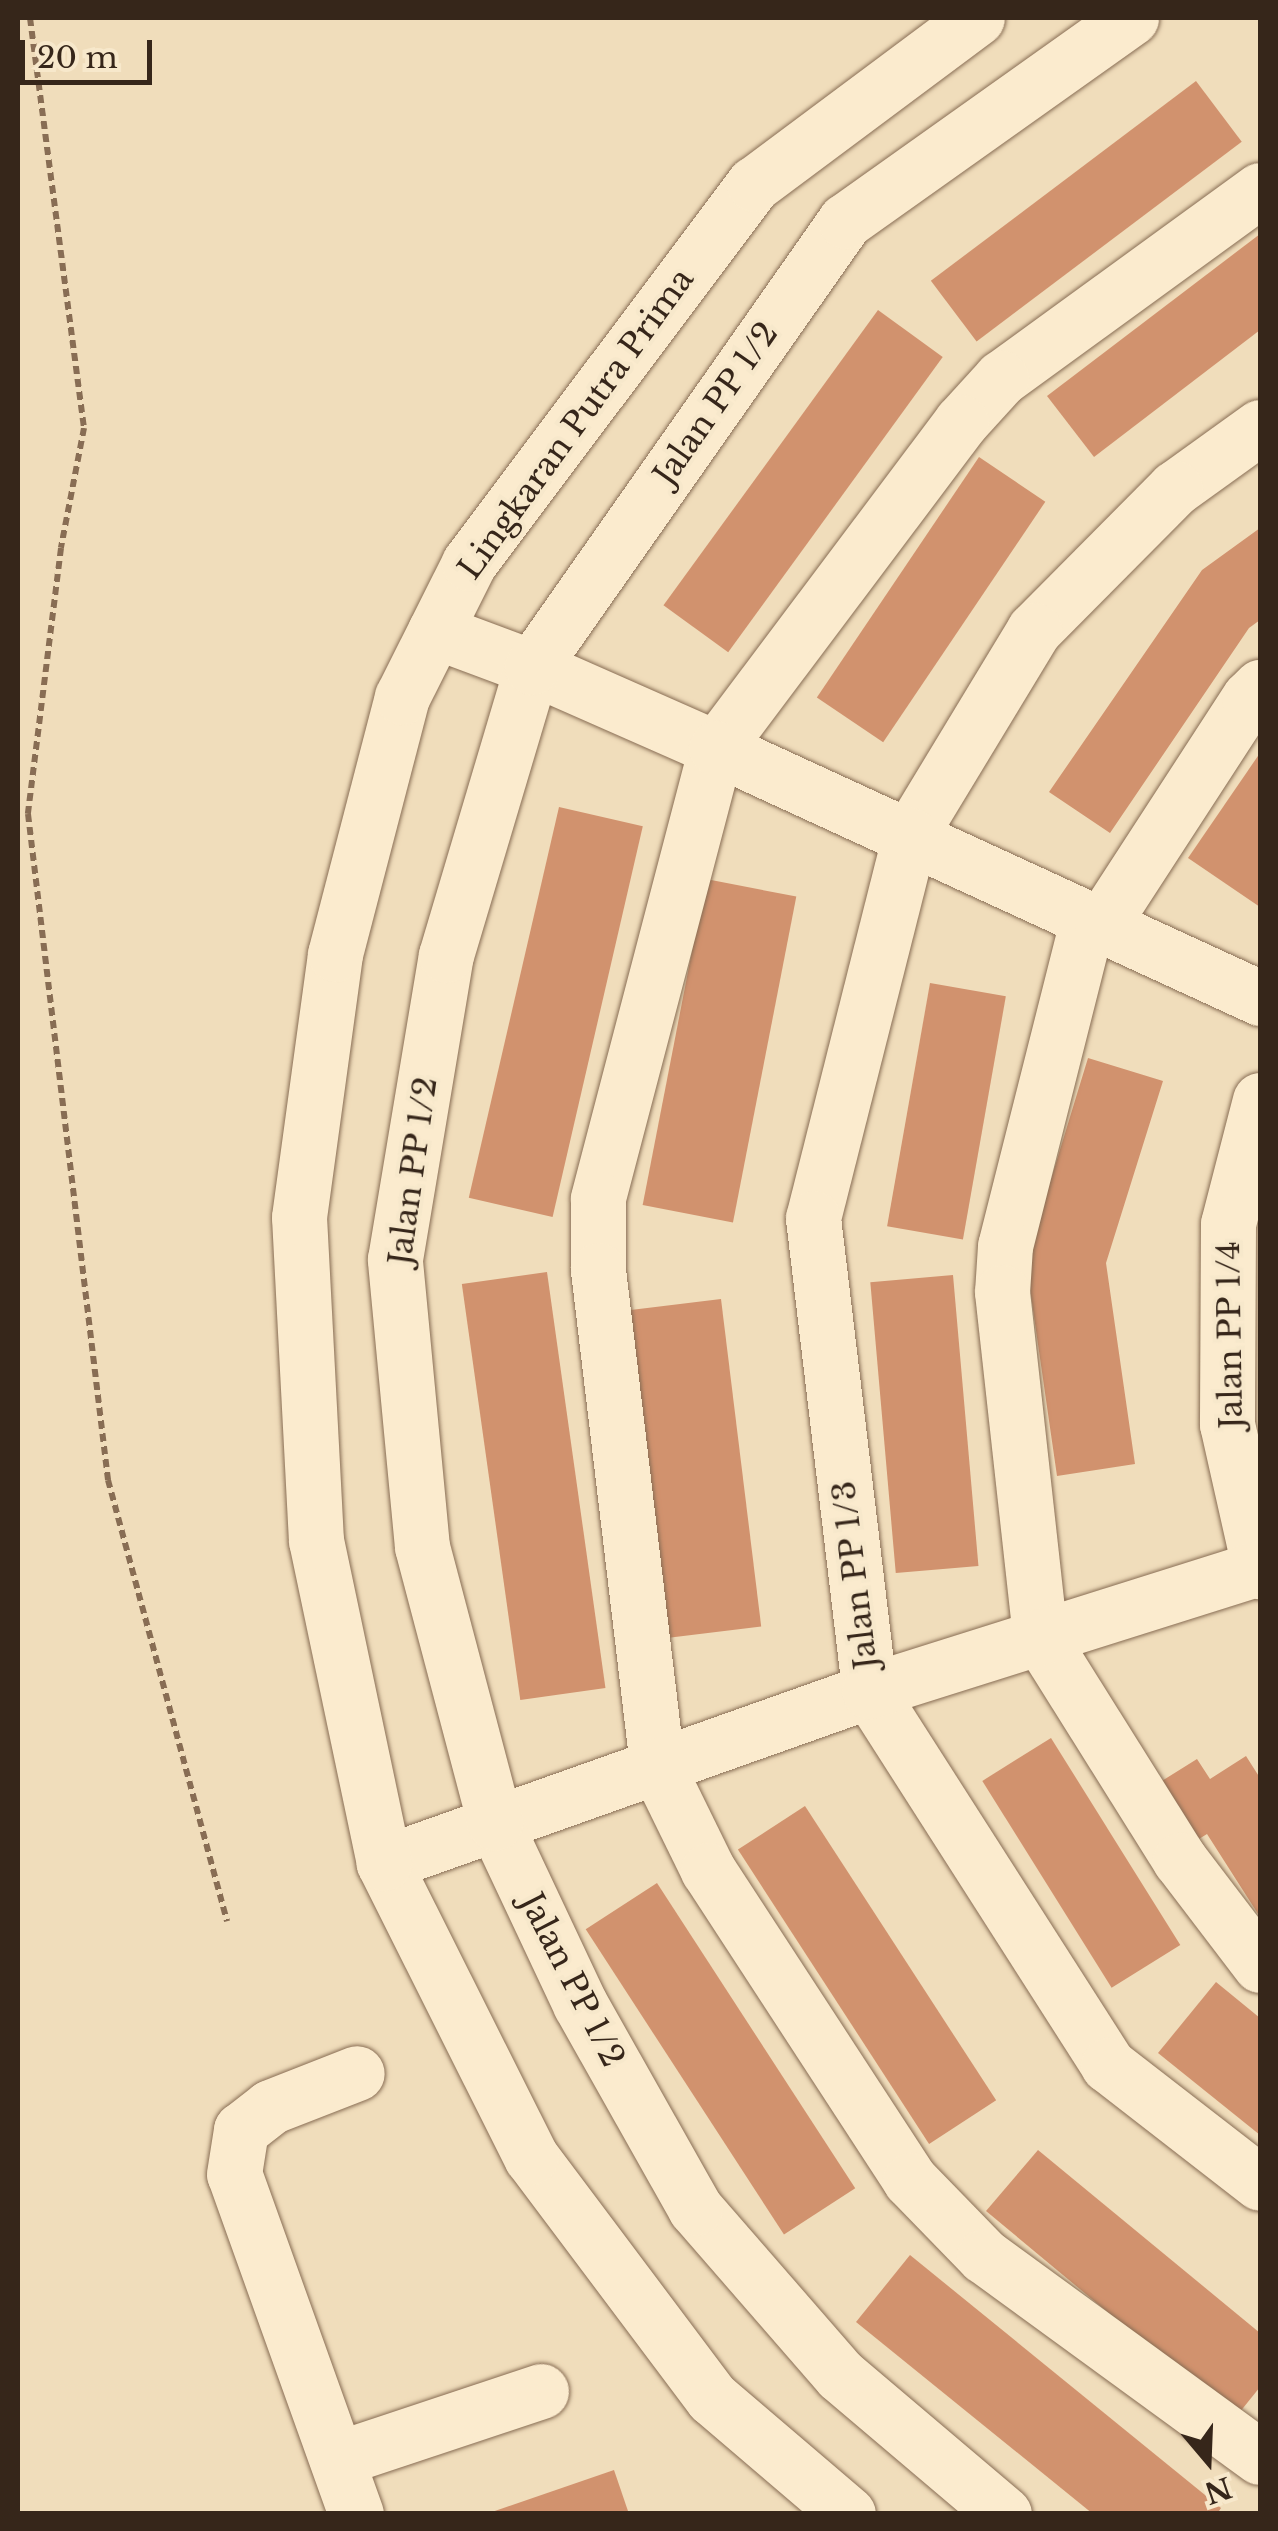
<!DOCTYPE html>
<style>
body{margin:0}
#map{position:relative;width:1278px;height:2531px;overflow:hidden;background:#f0ddbb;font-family:"Libre Baskerville",serif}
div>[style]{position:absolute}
.building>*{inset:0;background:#d1926e;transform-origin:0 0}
.path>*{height:6px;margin-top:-3px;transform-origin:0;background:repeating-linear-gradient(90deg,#886d54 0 8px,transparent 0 13px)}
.roads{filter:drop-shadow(0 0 2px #886d54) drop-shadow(0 0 2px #886d54)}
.minor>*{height:55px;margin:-27.5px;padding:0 27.5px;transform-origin:27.5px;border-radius:27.5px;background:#fbebce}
span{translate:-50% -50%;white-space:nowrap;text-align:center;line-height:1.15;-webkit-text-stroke:8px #f7e8cb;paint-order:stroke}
.street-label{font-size:32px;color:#36261a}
.frame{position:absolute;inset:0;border:20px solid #36261a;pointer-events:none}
.north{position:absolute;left:1158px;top:2411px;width:100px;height:100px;-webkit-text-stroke:8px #f7e8cb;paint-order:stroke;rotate:161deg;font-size:28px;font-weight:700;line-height:40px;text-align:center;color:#36261a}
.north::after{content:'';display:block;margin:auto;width:35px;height:45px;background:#36261a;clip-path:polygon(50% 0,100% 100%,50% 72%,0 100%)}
.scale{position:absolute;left:20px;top:40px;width:132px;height:45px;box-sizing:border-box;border:5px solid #36261a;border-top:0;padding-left:12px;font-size:30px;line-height:35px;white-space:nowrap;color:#36261a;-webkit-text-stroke:8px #f7e8cb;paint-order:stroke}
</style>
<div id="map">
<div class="building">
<div style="left:1196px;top:81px;width:76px;height:332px;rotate:53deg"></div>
<div style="clip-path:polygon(1260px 234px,1260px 330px,1094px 457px,1047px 396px)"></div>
<div style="left:878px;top:310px;width:80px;height:365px;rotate:36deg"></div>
<div style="left:979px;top:457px;width:80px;height:290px;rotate:34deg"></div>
<div style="clip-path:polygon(1260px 528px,1260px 620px,1249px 628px,1110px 833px,1049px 792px,1202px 570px)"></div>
<div style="clip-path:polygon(1260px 753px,1260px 907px,1188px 858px)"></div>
<div style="left:559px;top:807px;width:86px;height:401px;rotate:13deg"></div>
<div style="left:706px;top:879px;width:92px;height:332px;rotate:11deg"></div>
<div style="left:930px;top:983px;width:77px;height:247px;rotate:10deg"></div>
<div style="clip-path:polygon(1088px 1058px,1163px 1081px,1106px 1263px,1135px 1464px,1057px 1476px,1026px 1261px)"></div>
<div style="left:547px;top:1272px;width:420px;height:86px;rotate:82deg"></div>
<div style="left:953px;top:1275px;width:292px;height:83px;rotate:85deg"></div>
<div style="left:721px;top:1299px;width:330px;height:93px;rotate:83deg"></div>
<div style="left:1051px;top:1738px;width:244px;height:81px;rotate:58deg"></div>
<div style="clip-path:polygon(1246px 1756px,1260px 1778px,1260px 1917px,1207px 1834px,1186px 1847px,1149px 1789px,1197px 1759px,1210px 1779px)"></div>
<div style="left:805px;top:1806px;width:351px;height:80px;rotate:57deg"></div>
<div style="left:657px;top:1883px;width:364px;height:85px;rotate:57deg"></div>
<div style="clip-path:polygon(1216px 1982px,1260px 2018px,1260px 2135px,1158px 2053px)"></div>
<div style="clip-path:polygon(1038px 2150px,1260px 2333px,1260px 2387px,1235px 2418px,986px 2211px)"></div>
<div style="clip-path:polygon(910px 2255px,1221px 2508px,1217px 2514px,1093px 2514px,856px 2322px)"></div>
<div style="clip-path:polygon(614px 2470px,629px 2514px,489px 2514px,489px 2513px)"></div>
</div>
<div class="path">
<div style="left:30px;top:18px;width:414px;rotate:82.5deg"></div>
<div style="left:84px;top:428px;width:122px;rotate:100.9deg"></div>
<div style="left:61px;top:548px;width:268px;rotate:97.1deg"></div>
<div style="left:28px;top:814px;width:671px;rotate:83.15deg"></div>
<div style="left:108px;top:1480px;width:457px;rotate:74.9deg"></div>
</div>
<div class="roads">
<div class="minor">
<div style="left:1260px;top:190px;width:320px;rotate:144deg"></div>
<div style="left:1001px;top:378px;width:59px;rotate:132.3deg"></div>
<div style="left:961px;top:422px;width:408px;rotate:126.9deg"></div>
<div style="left:716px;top:748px;width:466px;rotate:104.7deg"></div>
<div style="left:598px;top:1199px;width:71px;rotate:90deg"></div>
<div style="left:598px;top:1270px;width:499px;rotate:83.2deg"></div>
<div style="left:657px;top:1766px;width:116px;rotate:63.9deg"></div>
<div style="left:708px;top:1870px;width:370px;rotate:56.9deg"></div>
<div style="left:910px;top:2180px;width:106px;rotate:45.8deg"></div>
<div style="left:984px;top:2256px;width:341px;rotate:36.1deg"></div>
<div style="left:1260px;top:427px;width:105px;rotate:144.3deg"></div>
<div style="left:1175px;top:488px;width:200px;rotate:134.8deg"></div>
<div style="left:1034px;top:630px;width:240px;rotate:121.2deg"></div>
<div style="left:910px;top:835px;width:395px;rotate:104.2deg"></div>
<div style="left:813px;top:1218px;width:476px;rotate:83.2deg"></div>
<div style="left:869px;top:1691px;width:444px;rotate:57.4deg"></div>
<div style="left:1108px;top:2065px;width:192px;rotate:37.8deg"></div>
<div style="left:435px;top:631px;width:103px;rotate:20.4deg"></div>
<div style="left:532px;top:667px;width:201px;rotate:23.8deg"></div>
<div style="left:716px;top:748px;width:599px;rotate:24.68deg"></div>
<div style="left:1088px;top:918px;width:338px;rotate:104.2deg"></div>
<div style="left:1005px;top:1246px;width:46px;rotate:93.7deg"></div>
<div style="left:1002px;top:1292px;width:347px;rotate:83.7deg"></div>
<div style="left:1040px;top:1637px;width:263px;rotate:57.9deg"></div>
<div style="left:1180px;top:1860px;width:132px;rotate:52.7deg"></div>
<div style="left:1102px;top:924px;width:270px;rotate:-57deg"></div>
<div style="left:1249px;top:698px;width:16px;rotate:-45deg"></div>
<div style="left:1260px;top:1100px;width:128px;rotate:104.5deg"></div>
<div style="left:1228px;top:1224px;width:200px;rotate:90.3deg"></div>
<div style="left:1227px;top:1424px;width:151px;rotate:77.3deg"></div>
<div style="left:384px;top:1863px;width:515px;rotate:-19.53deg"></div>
<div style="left:869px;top:1691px;width:408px;rotate:-17.5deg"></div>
<div style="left:337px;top:2459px;width:215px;rotate:-18.4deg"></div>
<div style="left:356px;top:2514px;width:361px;rotate:-109.7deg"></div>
<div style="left:234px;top:2174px;width:45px;rotate:-81deg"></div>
<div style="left:241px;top:2130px;width:37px;rotate:-38deg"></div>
<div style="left:270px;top:2107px;width:93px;rotate:-21.3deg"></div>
<div style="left:848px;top:2514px;width:179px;rotate:-139.5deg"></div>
<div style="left:712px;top:2398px;width:301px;rotate:-126.9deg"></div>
<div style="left:531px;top:2157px;width:329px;rotate:-116.6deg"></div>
<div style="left:384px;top:1863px;width:329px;rotate:-101.9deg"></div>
<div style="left:316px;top:1541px;width:324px;rotate:-93deg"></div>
<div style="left:299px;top:1217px;width:265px;rotate:-82.2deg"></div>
<div style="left:335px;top:954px;width:266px;rotate:-75.4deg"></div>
<div style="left:402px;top:697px;width:150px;rotate:-63.4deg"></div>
<div style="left:469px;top:563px;width:474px;rotate:-53.1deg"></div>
<div style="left:754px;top:184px;width:278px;rotate:-36.7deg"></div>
<div style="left:1004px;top:2514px;width:215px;rotate:-139.7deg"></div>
<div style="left:840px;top:2375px;width:221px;rotate:-131deg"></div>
<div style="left:695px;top:2208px;width:234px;rotate:-119.4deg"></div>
<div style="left:580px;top:2004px;width:200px;rotate:-115.2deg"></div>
<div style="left:495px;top:1823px;width:285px;rotate:-104.8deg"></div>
<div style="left:422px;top:1547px;width:289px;rotate:-95.4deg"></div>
<div style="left:395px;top:1259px;width:308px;rotate:-80.5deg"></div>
<div style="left:446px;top:955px;width:301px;rotate:-73.4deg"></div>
<div style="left:532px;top:667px;width:545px;rotate:-54.94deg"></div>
<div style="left:845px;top:221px;width:351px;rotate:-35.4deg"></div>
</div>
</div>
<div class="street-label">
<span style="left:716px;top:404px;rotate:-55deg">Jalan PP 1/2</span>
<span style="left:576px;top:424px;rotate:-54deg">Lingkaran Putra Prima</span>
<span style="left:413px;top:1171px;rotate:-82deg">Jalan PP 1/2</span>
<span style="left:1230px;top:1335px;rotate:-91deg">Jalan PP 1/4</span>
<span style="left:855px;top:1575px;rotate:-97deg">Jalan PP 1/3</span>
<span style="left:572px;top:1980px;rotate:63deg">Jalan PP 1/2</span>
</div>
<div class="frame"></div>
<div class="north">N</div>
<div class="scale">20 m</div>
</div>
